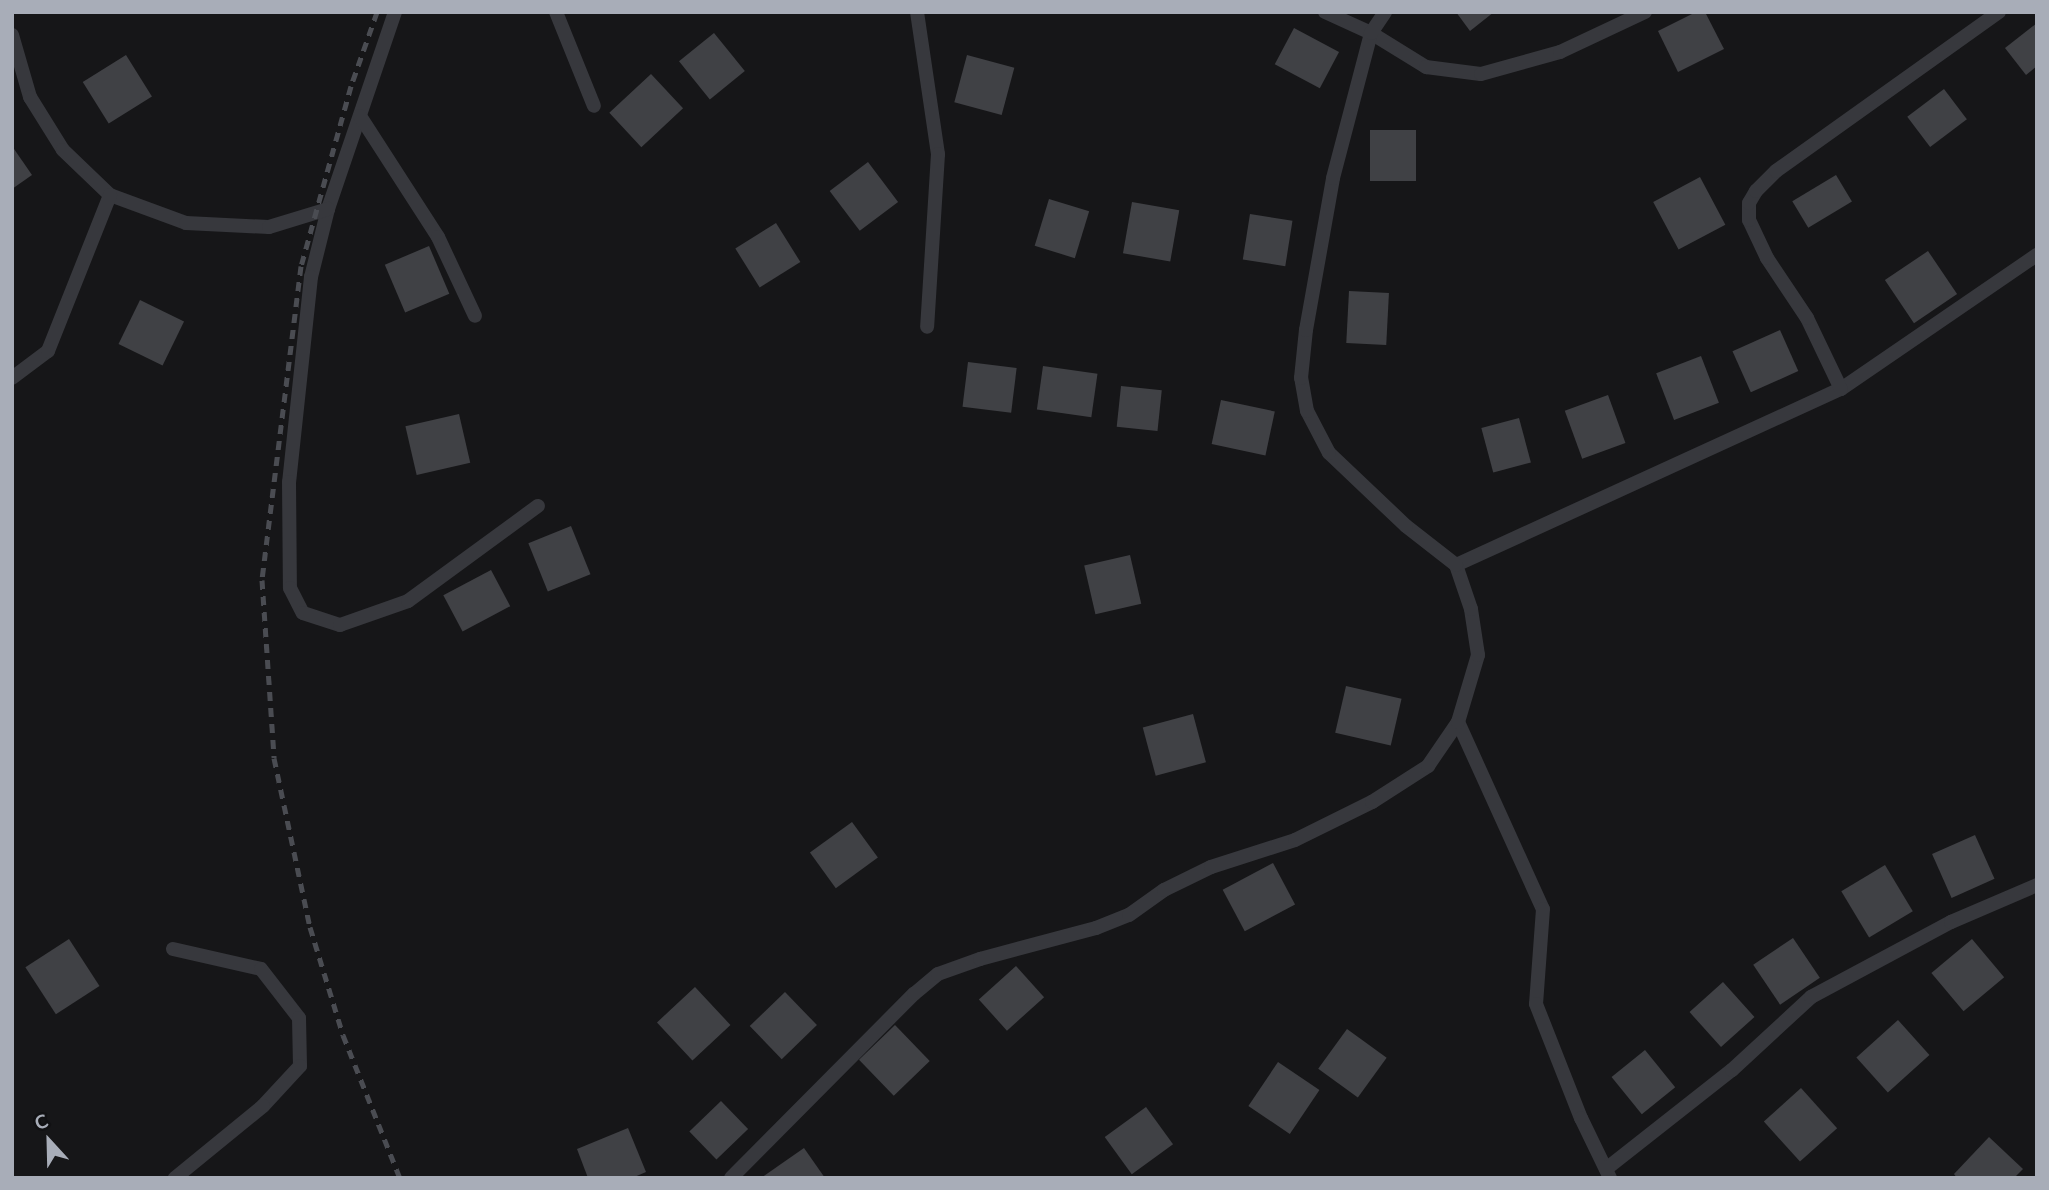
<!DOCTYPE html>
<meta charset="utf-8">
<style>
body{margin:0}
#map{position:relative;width:2049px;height:1190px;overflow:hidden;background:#161618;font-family:Mulish,sans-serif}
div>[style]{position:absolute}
.building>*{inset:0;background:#404145;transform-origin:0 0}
.service>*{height:14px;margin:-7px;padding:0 7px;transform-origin:7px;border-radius:7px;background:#37383d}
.rail>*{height:5px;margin-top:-2.5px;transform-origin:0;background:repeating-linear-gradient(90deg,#4a4c52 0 9px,transparent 0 16px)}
span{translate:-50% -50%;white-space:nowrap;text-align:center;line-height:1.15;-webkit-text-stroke:5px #111113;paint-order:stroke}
.frame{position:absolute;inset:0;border:14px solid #a8adb8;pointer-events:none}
.north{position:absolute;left:14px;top:1106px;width:70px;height:70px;-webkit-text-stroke:5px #111113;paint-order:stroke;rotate:338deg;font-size:19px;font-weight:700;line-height:28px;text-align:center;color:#a8adb8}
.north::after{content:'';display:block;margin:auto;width:24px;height:32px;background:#a8adb8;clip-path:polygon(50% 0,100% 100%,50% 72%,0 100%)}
</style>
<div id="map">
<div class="building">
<div style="clip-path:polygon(1456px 12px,1494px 12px,1470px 31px)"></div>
<div style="clip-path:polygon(1696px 12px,1705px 12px,1724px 49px,1678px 72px,1658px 31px)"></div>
<div style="clip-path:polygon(2037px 23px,2037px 66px,2026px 75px,2005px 48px)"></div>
<div style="left:1294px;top:28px;width:51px;height:41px;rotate:28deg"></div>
<div style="left:714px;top:33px;width:49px;height:45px;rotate:51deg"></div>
<div style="left:126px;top:55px;width:49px;height:51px;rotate:58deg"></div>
<div style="left:967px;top:55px;width:49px;height:49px;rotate:15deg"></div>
<div style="left:651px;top:74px;width:47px;height:57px;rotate:47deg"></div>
<div style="left:1944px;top:89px;width:38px;height:46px;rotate:53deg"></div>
<div style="left:1370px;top:130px;width:46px;height:51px"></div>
<div style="clip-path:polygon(12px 146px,32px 175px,12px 189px)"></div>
<div style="left:868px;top:162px;width:50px;height:48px;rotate:53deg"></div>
<div style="left:1836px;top:175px;width:31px;height:51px;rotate:59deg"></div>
<div style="left:1700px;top:177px;width:54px;height:53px;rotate:62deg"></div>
<div style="left:1049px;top:199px;width:42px;height:49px;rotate:17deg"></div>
<div style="left:1132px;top:202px;width:48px;height:52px;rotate:10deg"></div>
<div style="left:1250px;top:214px;width:43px;height:46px;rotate:9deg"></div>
<div style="left:776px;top:223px;width:46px;height:48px;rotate:58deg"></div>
<div style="left:429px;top:246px;width:52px;height:48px;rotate:67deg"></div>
<div style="left:1928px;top:251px;width:52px;height:52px;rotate:56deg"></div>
<div style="left:1349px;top:291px;width:40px;height:52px;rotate:3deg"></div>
<div style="left:140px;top:300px;width:49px;height:49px;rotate:26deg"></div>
<div style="left:1780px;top:330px;width:45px;height:52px;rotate:66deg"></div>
<div style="left:1701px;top:356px;width:50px;height:48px;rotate:69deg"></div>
<div style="left:968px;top:362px;width:49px;height:45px;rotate:7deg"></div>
<div style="left:1043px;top:366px;width:55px;height:44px;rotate:8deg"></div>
<div style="left:1121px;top:386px;width:41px;height:41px;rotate:6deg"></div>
<div style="left:1608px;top:395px;width:51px;height:46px;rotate:70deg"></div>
<div style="left:1221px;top:400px;width:55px;height:45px;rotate:12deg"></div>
<div style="left:459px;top:414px;width:50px;height:55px;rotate:77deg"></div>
<div style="left:1519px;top:418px;width:46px;height:39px;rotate:75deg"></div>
<div style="left:571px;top:526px;width:52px;height:46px;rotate:68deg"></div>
<div style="left:1130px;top:555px;width:50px;height:47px;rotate:77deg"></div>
<div style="left:491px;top:570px;width:41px;height:54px;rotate:62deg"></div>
<div style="left:1346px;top:686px;width:57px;height:48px;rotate:13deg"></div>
<div style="left:1193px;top:714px;width:50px;height:52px;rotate:75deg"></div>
<div style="left:852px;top:822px;width:44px;height:52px;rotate:54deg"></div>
<div style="left:1975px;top:835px;width:48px;height:47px;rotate:66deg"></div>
<div style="left:1273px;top:863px;width:47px;height:57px;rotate:62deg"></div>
<div style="left:1885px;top:865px;width:54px;height:51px;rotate:59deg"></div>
<div style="left:1793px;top:938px;width:48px;height:48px;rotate:56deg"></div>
<div style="left:69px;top:939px;width:56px;height:52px;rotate:57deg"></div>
<div style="left:1972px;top:939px;width:50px;height:53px;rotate:50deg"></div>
<div style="left:1016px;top:966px;width:42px;height:50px;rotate:48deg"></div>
<div style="left:1723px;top:982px;width:47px;height:45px;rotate:48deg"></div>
<div style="left:695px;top:987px;width:52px;height:52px;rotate:47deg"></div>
<div style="left:785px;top:992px;width:46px;height:49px;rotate:46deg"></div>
<div style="left:1898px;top:1020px;width:47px;height:56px;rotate:48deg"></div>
<div style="left:895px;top:1025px;width:50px;height:50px;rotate:46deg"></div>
<div style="left:1347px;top:1029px;width:49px;height:49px;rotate:36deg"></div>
<div style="left:1645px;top:1050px;width:48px;height:43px;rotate:51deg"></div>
<div style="left:1278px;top:1062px;width:50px;height:53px;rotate:34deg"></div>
<div style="left:1801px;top:1088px;width:54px;height:50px;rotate:48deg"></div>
<div style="left:721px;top:1101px;width:39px;height:44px;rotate:46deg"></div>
<div style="left:1146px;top:1107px;width:46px;height:51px;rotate:54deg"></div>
<div style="clip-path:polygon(628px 1128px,646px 1172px,632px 1178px,588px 1178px,577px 1149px)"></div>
<div style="clip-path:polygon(1989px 1137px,2023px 1169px,2014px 1178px,1957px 1178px,1954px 1174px)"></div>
<div style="clip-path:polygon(804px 1148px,825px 1178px,761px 1178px)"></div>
</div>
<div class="service">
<div style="left:395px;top:12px;width:208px;rotate:108.8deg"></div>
<div style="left:328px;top:209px;width:70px;rotate:104deg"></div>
<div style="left:311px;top:277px;width:206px;rotate:96.1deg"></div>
<div style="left:289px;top:482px;width:106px;rotate:89.5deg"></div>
<div style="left:290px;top:588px;width:28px;rotate:63deg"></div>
<div style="left:303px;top:613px;width:39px;rotate:18deg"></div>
<div style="left:340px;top:625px;width:72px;rotate:-19.4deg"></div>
<div style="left:408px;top:601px;width:161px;rotate:-36.2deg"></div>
<div style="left:556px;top:12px;width:101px;rotate:68deg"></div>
<div style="left:917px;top:12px;width:144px;rotate:81.6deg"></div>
<div style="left:938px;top:154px;width:173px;rotate:93.6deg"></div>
<div style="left:1325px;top:12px;width:51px;rotate:24.5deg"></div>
<div style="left:1371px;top:33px;width:65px;rotate:31.7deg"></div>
<div style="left:1426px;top:67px;width:55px;rotate:7.3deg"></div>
<div style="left:1481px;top:74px;width:82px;rotate:-15.6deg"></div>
<div style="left:1560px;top:52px;width:94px;rotate:-25.2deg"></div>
<div style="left:12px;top:35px;width:65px;rotate:73.8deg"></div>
<div style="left:30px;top:97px;width:62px;rotate:58.1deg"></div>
<div style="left:63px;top:150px;width:65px;rotate:43.8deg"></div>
<div style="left:110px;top:195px;width:81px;rotate:20.2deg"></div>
<div style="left:186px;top:223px;width:83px;rotate:2.8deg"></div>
<div style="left:269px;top:227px;width:62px;rotate:-17deg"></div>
<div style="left:360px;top:116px;width:144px;rotate:57.2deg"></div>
<div style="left:438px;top:237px;width:87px;rotate:64.9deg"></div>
<div style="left:12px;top:378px;width:45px;rotate:-36.9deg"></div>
<div style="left:48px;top:351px;width:168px;rotate:-68.3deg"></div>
<div style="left:1841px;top:389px;width:237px;rotate:-34.4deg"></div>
<div style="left:1456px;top:565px;width:423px;rotate:-24.6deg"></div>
<div style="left:1841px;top:389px;width:79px;rotate:-115.6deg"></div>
<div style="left:1807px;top:318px;width:72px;rotate:-123.7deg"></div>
<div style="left:1767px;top:258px;width:42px;rotate:-115.3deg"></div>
<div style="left:1749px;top:220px;width:17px;rotate:-90deg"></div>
<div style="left:1749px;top:203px;width:14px;rotate:-60deg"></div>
<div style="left:1756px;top:191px;width:28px;rotate:-45deg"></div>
<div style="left:1776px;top:171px;width:274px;rotate:-35.5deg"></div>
<div style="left:1458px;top:722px;width:205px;rotate:65.6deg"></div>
<div style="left:1543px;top:909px;width:95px;rotate:94.2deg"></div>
<div style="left:1536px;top:1004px;width:123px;rotate:68.5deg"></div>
<div style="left:1581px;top:1118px;width:67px;rotate:64.2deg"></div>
<div style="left:173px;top:949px;width:90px;rotate:12.8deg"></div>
<div style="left:261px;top:969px;width:62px;rotate:52.2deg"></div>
<div style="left:299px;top:1018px;width:48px;rotate:88.8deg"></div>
<div style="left:300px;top:1066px;width:54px;rotate:132.8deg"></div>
<div style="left:263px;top:1106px;width:114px;rotate:140.7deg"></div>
<div style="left:1606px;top:1169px;width:160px;rotate:-38.2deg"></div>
<div style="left:1732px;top:1070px;width:108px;rotate:-42.7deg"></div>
<div style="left:1811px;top:997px;width:159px;rotate:-28.2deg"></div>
<div style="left:1951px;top:922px;width:94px;rotate:-23.3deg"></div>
<div style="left:731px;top:1178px;width:260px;rotate:-45.2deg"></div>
<div style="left:914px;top:994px;width:31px;rotate:-40deg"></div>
<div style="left:938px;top:974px;width:45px;rotate:-19.7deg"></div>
<div style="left:980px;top:959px;width:120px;rotate:-15deg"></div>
<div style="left:1096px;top:928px;width:35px;rotate:-22deg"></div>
<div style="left:1129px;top:915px;width:43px;rotate:-35.5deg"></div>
<div style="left:1164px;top:890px;width:52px;rotate:-26.1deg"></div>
<div style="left:1211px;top:867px;width:88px;rotate:-17.8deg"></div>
<div style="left:1295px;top:840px;width:86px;rotate:-26.3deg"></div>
<div style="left:1372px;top:802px;width:67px;rotate:-32.7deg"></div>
<div style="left:1428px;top:766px;width:53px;rotate:-55.7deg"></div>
<div style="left:1458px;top:722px;width:70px;rotate:-73.4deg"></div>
<div style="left:1478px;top:655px;width:47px;rotate:-98.7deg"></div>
<div style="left:1471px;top:609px;width:46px;rotate:-108.8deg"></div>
<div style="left:1456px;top:565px;width:63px;rotate:-142deg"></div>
<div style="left:1406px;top:526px;width:106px;rotate:-136.5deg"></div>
<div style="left:1329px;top:453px;width:47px;rotate:-117.6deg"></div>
<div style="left:1307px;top:411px;width:34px;rotate:-100deg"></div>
<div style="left:1301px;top:378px;width:48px;rotate:-84.1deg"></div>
<div style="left:1306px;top:330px;width:154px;rotate:-79.9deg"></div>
<div style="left:1333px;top:178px;width:150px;rotate:-75.3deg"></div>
<div style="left:1371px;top:33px;width:25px;rotate:-56deg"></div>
</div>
<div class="rail">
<div style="left:377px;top:12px;width:78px;rotate:109.4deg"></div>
<div style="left:351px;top:86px;width:187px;rotate:105.5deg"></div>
<div style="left:301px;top:266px;width:316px;rotate:97.1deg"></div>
<div style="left:262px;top:580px;width:178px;rotate:86.1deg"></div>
<div style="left:274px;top:758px;width:173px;rotate:78deg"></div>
<div style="left:310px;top:927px;width:113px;rotate:73deg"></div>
<div style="left:343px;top:1035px;width:154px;rotate:68.3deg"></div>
</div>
<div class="frame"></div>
<div class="north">С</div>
</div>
